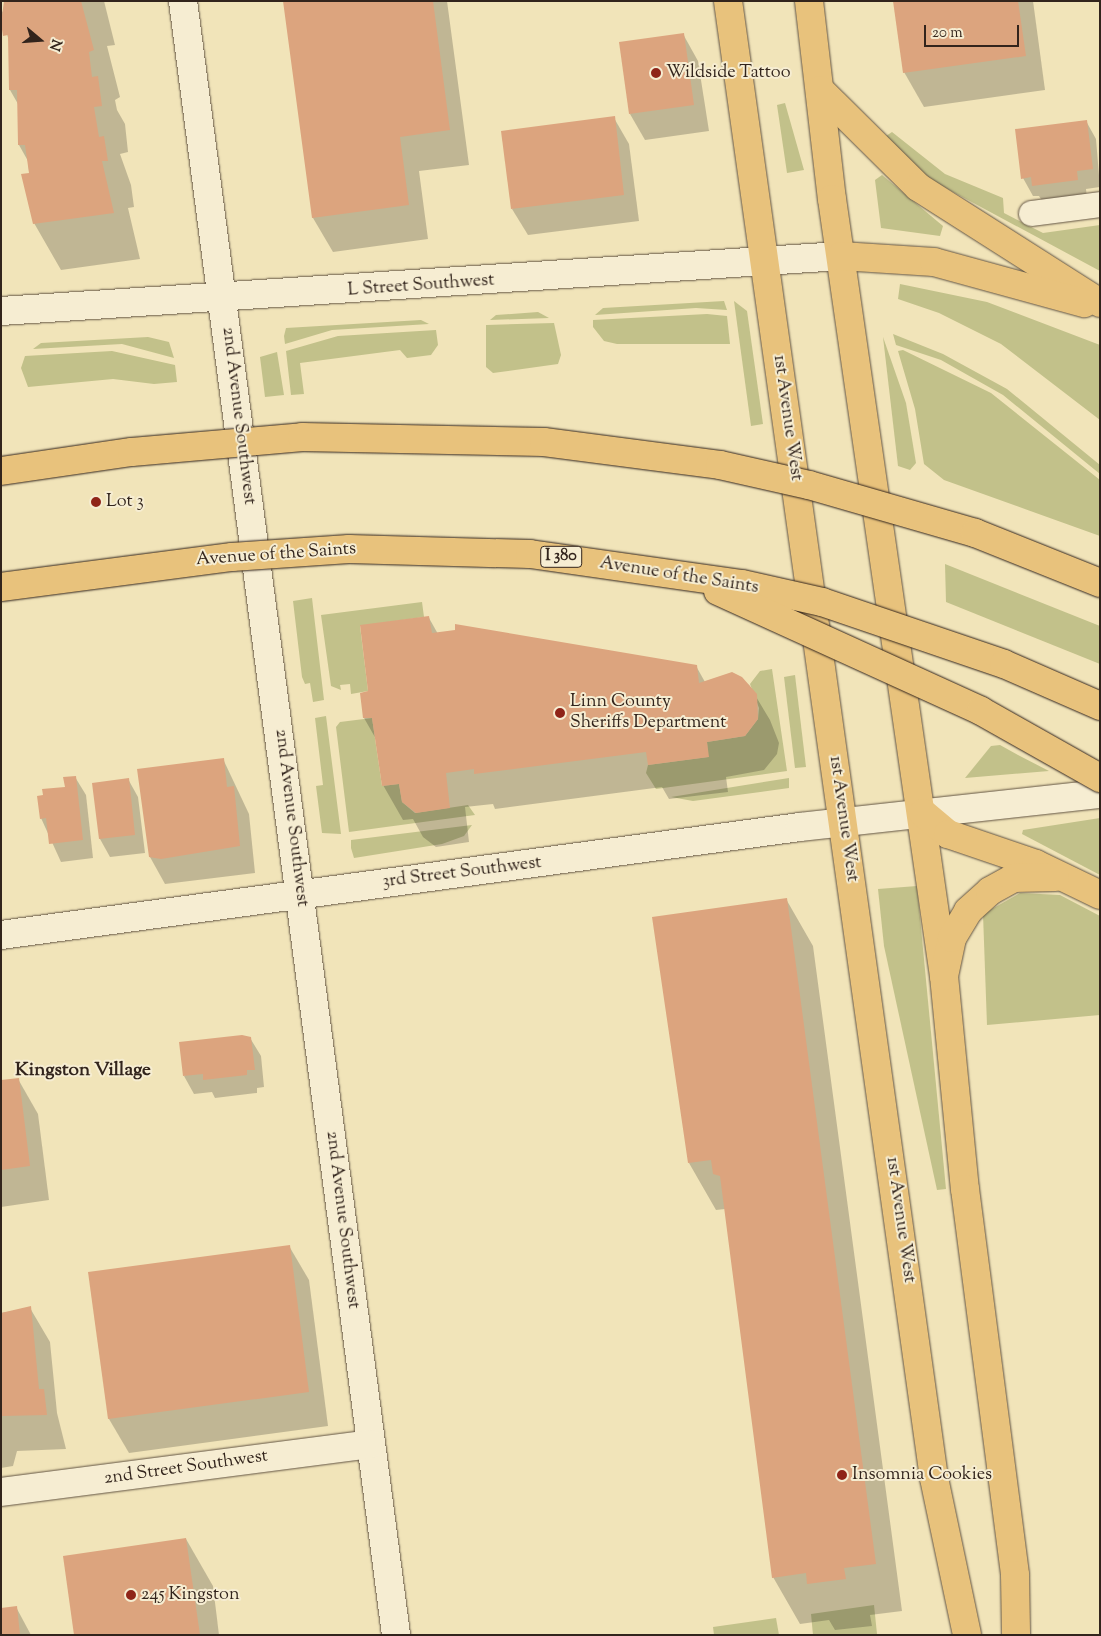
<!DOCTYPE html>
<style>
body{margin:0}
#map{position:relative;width:1101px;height:1636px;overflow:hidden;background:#f1e4b9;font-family:"Sorts Mill Goudy",serif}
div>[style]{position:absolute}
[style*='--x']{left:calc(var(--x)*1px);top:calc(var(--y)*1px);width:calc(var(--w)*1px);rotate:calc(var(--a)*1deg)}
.green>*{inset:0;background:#c2c18a}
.shadow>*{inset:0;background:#0003}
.building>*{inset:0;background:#dca47e}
.roads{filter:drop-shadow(0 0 1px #625443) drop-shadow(0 0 1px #625443)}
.street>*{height:25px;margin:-12.5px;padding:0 12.5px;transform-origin:12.5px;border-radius:12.5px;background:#f6edd2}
.secondary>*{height:28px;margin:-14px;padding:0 14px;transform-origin:14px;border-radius:14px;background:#f6edd2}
.primary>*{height:28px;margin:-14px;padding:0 14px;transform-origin:14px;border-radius:14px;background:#e8c27c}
.highway>*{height:28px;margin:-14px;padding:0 14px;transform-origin:14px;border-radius:14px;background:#e8c27c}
.bridges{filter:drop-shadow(0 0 1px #32241c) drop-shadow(0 0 1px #32241c)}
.highway-bridge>*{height:28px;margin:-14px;padding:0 14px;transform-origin:14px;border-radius:14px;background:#e8c27c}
.dots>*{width:14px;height:14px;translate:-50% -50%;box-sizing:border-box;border:2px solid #f6edd2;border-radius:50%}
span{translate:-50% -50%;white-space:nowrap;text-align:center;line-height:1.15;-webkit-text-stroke:4px #f6edd2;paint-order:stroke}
.shield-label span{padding:1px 4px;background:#f6edd2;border:1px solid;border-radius:4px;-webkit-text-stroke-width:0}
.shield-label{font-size:16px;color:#32241c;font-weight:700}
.poi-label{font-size:18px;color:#32241c}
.left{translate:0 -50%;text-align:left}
.street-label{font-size:18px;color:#32241c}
.neighbourhood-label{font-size:19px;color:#32241c;font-weight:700}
.frame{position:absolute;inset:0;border:2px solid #32241c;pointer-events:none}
.north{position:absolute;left:15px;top:15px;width:50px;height:50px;-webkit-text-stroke:4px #f6edd2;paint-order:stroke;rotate:108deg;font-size:14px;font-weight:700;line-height:20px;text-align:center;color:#32241c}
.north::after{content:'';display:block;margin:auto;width:18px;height:22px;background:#32241c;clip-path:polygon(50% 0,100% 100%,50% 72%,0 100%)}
.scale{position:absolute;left:924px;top:25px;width:95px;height:22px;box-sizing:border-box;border:2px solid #32241c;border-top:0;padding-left:6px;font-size:15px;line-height:18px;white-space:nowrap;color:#32241c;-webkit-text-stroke:4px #f6edd2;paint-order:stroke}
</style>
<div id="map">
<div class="green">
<i style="clip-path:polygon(785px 103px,804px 170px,787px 173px,777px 105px)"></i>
<i style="clip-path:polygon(892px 132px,945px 174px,1003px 198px,1004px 213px,1043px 233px,1100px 225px,1100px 271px,929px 179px,886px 136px)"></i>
<i style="clip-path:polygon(882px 175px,943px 226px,940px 236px,881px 228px,875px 180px)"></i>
<i style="clip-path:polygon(900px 284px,987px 302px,1100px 345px,1100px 420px,1001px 344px,939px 313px,898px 299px)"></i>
<i style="clip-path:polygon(724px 301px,727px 310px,696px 308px,595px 315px,603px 308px)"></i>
<i style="clip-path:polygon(734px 301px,747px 311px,763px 424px,751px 426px)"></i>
<i style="clip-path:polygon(538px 312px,549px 318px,490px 320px,496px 315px)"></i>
<i style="clip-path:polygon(707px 314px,727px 316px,730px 344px,617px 344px,604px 341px,593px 327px,593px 320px)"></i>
<i style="clip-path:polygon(421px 320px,429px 324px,332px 330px,285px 344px,284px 336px,286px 328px)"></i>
<i style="clip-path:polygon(554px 323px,561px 355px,558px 364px,493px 373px,486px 367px,486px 325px)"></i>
<i style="clip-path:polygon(436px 330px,438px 345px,431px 355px,407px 358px,400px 350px,300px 363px,304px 394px,291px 395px,286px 351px,338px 336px)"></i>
<i style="clip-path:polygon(893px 334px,943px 354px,1007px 389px,1100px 465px,1100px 474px,1003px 395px,941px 360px,896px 345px)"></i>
<i style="clip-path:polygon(148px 337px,169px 342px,174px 358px,122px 344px,33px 349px,41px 343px)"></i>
<i style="clip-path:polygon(883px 337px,906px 403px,916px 463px,910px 470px,898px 466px)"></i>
<i style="clip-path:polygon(903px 350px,991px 393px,1100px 480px,1100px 536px,944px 480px,924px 464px,915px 409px,898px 351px)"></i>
<i style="clip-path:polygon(112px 351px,175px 365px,177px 382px,154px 384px,113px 379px,28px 387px,21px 368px,25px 356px)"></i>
<i style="clip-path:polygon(277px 352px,284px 395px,265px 397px,260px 357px)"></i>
<i style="clip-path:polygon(945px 564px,1100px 626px,1100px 664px,946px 602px)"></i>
<i style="clip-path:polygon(312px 598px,324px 700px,313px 702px,310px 683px,305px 684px,302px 677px,293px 601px)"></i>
<i style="clip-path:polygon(422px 602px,424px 617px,360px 626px,368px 691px,351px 694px,350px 684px,340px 685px,341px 690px,331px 686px,321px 615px)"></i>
<i style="clip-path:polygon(772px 669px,787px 771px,656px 789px,646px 773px,648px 765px,708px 757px,707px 742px,745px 736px,758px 719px,759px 708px,750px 684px,760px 671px)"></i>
<i style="clip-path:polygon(795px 675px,806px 767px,795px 768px,784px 677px)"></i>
<i style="clip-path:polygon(326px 716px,341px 834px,322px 833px,316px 786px,323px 785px,315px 718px)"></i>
<i style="clip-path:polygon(372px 718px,382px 786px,399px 784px,402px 802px,415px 813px,468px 805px,475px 815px,349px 832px,336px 727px,340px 722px)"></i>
<i style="clip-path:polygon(1000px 745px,1018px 755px,1049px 771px,965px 778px,991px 746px)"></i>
<i style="clip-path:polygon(789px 778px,789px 788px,693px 801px,671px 797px)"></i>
<i style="clip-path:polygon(1100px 818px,1100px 875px,1022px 834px,1023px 830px)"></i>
<i style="clip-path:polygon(472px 825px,464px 836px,442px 844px,354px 858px,351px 848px,351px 840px)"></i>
<i style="clip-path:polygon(917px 886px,946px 1189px,937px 1190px,884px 946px,878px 889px)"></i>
<i style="clip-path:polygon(1020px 893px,1060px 895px,1100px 916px,1100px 1015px,987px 1025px,983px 914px)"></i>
<i style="clip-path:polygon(874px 1605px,877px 1634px,813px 1635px,811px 1614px)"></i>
<i style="clip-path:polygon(776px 1618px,779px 1635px,714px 1635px,713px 1627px)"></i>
</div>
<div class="shadow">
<i style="clip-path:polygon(5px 1px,104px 1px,115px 45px,107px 46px,120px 97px,115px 100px,117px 110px,125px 124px,128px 152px,120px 154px,131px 185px,134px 207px,128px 208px,140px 259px,61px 270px,34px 223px,28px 161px,19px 145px,18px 104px,10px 90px,10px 45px,1px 12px,6px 11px)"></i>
<i style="clip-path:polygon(284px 1px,447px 1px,469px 165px,419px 171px,428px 239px,333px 252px,313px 218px)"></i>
<i style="clip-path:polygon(894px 1px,1033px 1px,1045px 90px,924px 107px,904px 72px)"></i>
<i style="clip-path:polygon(683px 34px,698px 61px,709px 131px,645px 140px,630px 114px)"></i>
<i style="clip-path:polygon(614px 118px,629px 144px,639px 221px,528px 235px,512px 209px)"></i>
<i style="clip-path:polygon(1086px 121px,1096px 139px,1100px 187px,1086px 189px,1087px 198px,1044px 204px,1039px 196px,1033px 196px,1023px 178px)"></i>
<i style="clip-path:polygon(429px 618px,438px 634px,696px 666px,705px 682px,732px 674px,749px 685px,770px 720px,779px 743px,777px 754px,764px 770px,726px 777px,728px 792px,669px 799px,662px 787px,495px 809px,493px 804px,465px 807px,469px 842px,436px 847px,423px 837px,413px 819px,403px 820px,383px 785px,376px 739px,364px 718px,370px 692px)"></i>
<i style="clip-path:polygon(223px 759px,249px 814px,255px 873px,165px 884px,150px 857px)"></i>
<i style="clip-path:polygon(75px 777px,86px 795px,93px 858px,61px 862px,41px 818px)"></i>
<i style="clip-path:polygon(128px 779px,138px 797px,145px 853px,110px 857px,100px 839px,93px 784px)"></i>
<i style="clip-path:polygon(786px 899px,813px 946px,902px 1611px,870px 1615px,872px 1626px,835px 1630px,829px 1620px,800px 1624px,773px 1577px,725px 1209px,716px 1210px,689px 1163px)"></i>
<i style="clip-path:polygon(250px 1038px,261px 1056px,264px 1087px,257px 1088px,257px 1093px,215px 1098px,212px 1092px,194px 1094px,184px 1076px)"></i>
<i style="clip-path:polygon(18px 1079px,38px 1114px,49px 1200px,1px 1207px,1px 1082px)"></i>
<i style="clip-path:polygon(289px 1246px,309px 1280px,328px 1426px,129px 1453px,109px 1419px,90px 1273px)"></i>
<i style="clip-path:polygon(30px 1308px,50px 1342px,57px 1413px,66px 1449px,17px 1451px,13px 1466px,1px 1468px,1px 1313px)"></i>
<i style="clip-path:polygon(186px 1539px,213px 1586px,219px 1635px,75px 1635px)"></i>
<i style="clip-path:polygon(16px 1607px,31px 1635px,1px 1635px)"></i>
</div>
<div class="building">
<i style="clip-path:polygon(4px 1px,81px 1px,94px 50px,89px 52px,92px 77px,98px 76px,102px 106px,94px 107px,99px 137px,104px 136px,108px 161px,102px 161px,114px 213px,33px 224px,21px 174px,29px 173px,25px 145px,18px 145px,17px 90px,9px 90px,8px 35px,3px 36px,1px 23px)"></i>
<i style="clip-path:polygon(283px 1px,433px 1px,450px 130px,400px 137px,409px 205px,312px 218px)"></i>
<i style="clip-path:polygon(893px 1px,1018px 1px,1026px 56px,903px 73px)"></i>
<i style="clip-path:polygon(684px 33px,694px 105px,629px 114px,619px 42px)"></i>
<i style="clip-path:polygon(615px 116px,624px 195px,511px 209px,501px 131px)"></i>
<i style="clip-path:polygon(1087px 120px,1093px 169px,1077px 171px,1078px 180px,1032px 186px,1031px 177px,1021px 179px,1015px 129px)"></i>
<i style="clip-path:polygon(429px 616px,432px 633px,455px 630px,455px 624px,697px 665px,699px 683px,732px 672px,742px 677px,757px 694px,758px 719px,745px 736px,707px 742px,709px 757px,648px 765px,646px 752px,474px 774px,474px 769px,446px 773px,450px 808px,416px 813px,402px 802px,399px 784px,382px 786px,372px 718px,363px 718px,360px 693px,368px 691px,360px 625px)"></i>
<i style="clip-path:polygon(224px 758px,227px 787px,234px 786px,240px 846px,161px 859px,149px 857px,137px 769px)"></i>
<i style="clip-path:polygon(76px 776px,83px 840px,49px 844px,46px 818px,40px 819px,37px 796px,43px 795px,42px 789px,65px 787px,63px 777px)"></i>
<i style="clip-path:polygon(129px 778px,135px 835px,99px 839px,92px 783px)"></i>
<i style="clip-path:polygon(787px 898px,876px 1564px,844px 1568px,846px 1579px,807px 1584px,806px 1573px,772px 1578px,720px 1176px,713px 1174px,711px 1160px,688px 1163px,652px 917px)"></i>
<i style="clip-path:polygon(242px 1035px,251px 1037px,255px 1070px,247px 1070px,247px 1075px,203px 1080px,203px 1074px,183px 1076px,179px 1042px)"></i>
<i style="clip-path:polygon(19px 1078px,30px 1166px,1px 1170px,1px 1080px)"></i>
<i style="clip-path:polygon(290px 1245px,309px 1392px,108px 1419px,88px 1272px)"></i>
<i style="clip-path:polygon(31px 1306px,39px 1389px,44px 1389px,47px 1415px,1px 1416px,1px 1313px)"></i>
<i style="clip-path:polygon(186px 1538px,200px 1635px,74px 1635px,63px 1556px)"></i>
<i style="clip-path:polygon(17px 1606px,20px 1635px,1px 1635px,1px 1608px)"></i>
</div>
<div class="roads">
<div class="street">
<i style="--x:1031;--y:213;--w:70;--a:-7.4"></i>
</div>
<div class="secondary">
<i style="--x:183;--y:1;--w:1648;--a:82.57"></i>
<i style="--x:1;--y:311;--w:842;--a:-3.75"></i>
<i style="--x:1;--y:935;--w:806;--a:-7.7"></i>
<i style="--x:800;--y:827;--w:302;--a:-6.3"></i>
<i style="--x:1;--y:1492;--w:372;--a:-7.4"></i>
</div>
<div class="primary">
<i style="--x:728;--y:1;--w:1491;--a:82.06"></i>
<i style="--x:934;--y:1478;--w:160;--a:78.1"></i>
<i style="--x:809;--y:1;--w:199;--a:83.4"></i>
<i style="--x:832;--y:199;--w:785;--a:81.8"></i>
<i style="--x:944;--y:976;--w:214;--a:84.4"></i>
<i style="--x:965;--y:1189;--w:389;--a:82.6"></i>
<i style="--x:1015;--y:1575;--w:60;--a:89"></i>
</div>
<div class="highway">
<i style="--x:820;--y:90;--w:138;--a:44.7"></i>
<i style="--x:918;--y:187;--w:216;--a:32.5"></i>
<i style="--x:841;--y:256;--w:93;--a:3.7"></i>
<i style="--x:934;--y:262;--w:156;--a:15.3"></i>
<i style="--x:923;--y:813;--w:33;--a:40"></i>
<i style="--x:948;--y:834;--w:93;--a:18.8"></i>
<i style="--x:1036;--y:864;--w:71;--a:25.8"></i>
<i style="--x:944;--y:976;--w:39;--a:-78"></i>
<i style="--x:952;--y:938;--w:31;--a:-59"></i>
<i style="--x:968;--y:911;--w:30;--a:-42"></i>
<i style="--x:990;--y:891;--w:26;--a:-29"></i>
<i style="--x:1013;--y:878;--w:42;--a:-1.4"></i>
</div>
</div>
<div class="bridges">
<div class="highway-bridge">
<i style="--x:1;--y:471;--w:132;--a:-8.3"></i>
<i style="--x:132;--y:452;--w:171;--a:-5"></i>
<i style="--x:302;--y:437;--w:242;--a:1.2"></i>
<i style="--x:544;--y:442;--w:177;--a:7.4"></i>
<i style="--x:720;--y:465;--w:91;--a:12.7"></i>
<i style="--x:809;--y:485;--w:173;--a:16.1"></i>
<i style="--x:975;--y:533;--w:135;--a:21.8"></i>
<i style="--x:1;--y:587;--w:233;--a:-7.4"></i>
<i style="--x:232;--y:557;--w:117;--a:-3.9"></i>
<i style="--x:349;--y:549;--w:181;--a:1.6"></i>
<i style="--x:530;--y:554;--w:214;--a:8.1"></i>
<i style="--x:742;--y:584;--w:82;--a:12.7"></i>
<i style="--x:822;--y:602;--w:192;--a:18.8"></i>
<i style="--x:1004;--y:664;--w:105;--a:23.6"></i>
<i style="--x:718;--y:591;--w:289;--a:24.5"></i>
<i style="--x:981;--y:711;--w:137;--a:29.4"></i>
</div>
</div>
<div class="dots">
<i style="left:656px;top:73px;background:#8f2418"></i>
<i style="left:96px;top:502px;background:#8f2418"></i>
<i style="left:560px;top:713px;background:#8f2418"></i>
<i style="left:842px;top:1475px;background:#8f2418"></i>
<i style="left:131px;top:1595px;background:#8f2418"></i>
</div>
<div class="shield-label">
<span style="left:561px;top:557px">I 380</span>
</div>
<div class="poi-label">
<span class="left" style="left:666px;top:73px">Wildside Tattoo</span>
<span class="left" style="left:106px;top:502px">Lot 3</span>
<span class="left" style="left:570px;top:713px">Linn County<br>Sheriffs Department</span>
<span class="left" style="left:852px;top:1475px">Insomnia Cookies</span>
<span class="left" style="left:141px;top:1595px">245 Kingston</span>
</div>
<div class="street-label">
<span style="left:421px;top:286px;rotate:-4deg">L Street Southwest</span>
<span style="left:238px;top:416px;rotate:83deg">2nd Avenue Southwest</span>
<span style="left:787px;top:418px;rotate:82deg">1st Avenue West</span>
<span style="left:276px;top:555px;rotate:-4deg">Avenue of the Saints</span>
<span style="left:679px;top:576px;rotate:9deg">Avenue of the Saints</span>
<span style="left:291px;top:818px;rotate:83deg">2nd Avenue Southwest</span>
<span style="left:843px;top:819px;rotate:82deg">1st Avenue West</span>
<span style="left:462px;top:873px;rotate:-7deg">3rd Street Southwest</span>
<span style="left:342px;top:1220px;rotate:83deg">2nd Avenue Southwest</span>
<span style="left:900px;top:1220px;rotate:82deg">1st Avenue West</span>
<span style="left:186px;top:1468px;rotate:-8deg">2nd Street Southwest</span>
</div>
<div class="neighbourhood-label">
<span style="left:83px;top:1071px">Kingston Village</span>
</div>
<div class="frame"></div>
<div class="north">N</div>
<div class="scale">20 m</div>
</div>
